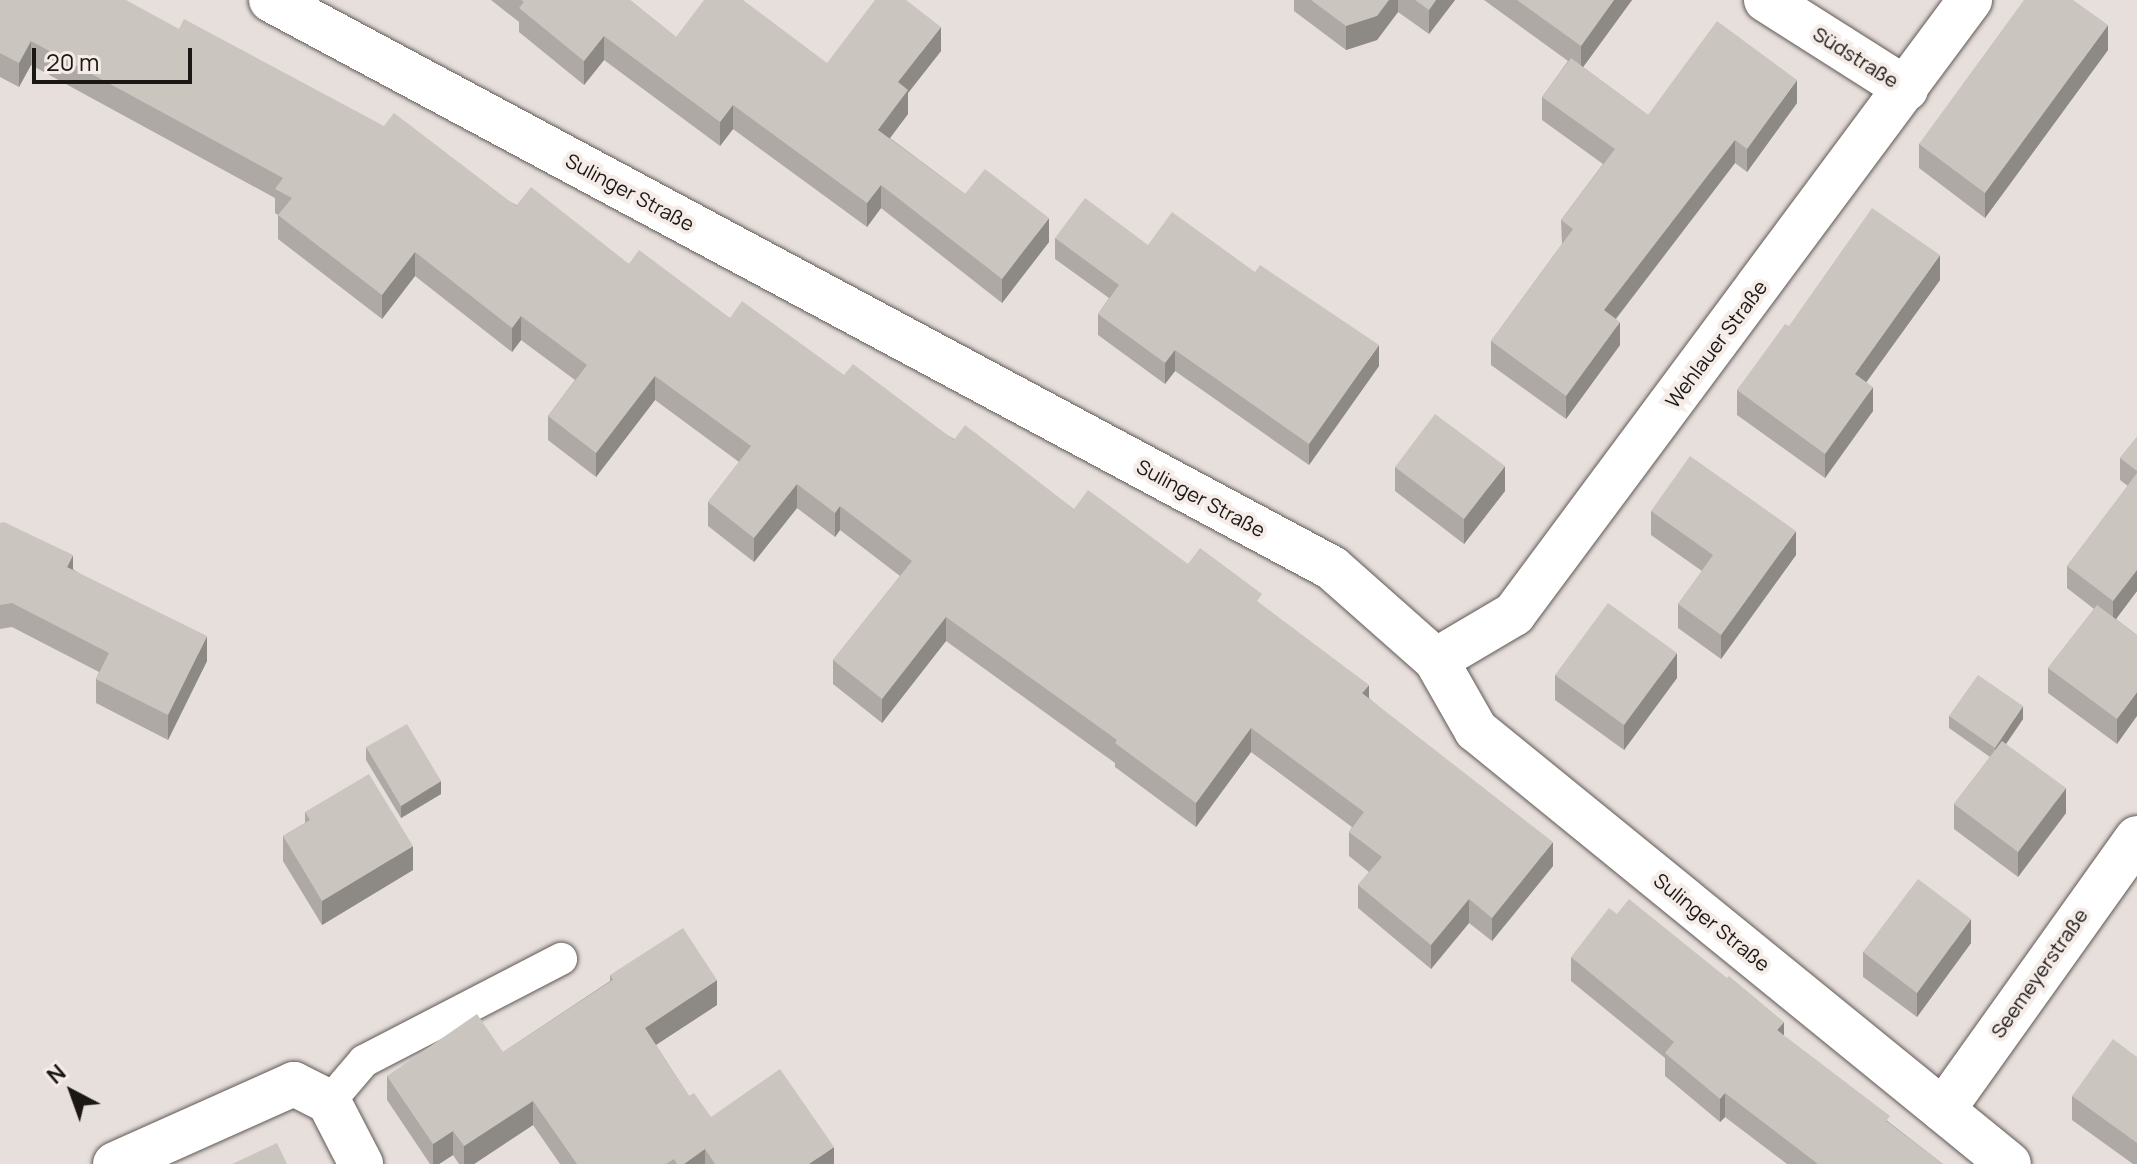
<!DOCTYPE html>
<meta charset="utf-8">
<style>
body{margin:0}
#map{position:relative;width:2137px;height:1164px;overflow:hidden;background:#e7dfdb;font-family:Manrope,sans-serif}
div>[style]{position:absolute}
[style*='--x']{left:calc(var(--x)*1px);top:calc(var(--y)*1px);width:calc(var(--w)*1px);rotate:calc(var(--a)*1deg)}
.roads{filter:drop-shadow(0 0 2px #605956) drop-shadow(0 0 2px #605956)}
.lane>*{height:32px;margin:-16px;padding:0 16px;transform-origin:16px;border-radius:16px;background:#fff}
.street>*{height:44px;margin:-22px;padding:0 22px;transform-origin:22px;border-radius:22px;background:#fff}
.wall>*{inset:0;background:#aea9a4}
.shaded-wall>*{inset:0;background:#8d8a86}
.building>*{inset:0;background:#cac5bf}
span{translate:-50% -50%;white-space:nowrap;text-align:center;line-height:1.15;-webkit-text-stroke:8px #f5ece8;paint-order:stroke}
.street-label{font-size:20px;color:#1a1715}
.north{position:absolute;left:32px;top:1052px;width:80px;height:80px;-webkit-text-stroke:6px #f5ece8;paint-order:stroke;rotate:319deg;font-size:22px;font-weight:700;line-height:32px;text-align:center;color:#1a1715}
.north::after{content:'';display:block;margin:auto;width:28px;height:36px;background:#1a1715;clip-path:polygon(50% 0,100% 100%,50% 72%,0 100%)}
.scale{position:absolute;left:32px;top:48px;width:160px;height:36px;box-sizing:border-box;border:4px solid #1a1715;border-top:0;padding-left:10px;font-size:24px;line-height:28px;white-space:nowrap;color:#1a1715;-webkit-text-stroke:6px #f5ece8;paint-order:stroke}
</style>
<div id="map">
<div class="roads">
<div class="lane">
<i style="--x:329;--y:1102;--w:54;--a:-49.5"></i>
<i style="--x:364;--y:1061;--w:222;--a:-27.4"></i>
</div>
<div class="street">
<i style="--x:271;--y:0;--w:1203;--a:28.16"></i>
<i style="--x:1332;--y:568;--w:139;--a:41.5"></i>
<i style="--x:1436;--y:660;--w:81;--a:60.3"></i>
<i style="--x:1476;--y:730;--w:687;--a:39.15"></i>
<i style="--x:1766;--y:0;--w:166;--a:32.4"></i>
<i style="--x:1436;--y:660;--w:91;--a:-30.5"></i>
<i style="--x:1514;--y:614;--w:765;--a:-53.4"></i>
<i style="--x:1943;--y:1110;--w:334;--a:-54.5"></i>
<i style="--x:115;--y:1164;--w:196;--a:-24.1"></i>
<i style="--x:294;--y:1084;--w:39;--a:27"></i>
<i style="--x:329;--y:1102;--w:70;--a:62.7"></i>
</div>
</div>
<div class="wall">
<i style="clip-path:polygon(0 0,179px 29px,629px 264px,730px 318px,844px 375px,1074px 509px,1188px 564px,1262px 605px,1369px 698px,1553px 866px,1492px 941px,1469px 923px,1431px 969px,1358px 908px,1358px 885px,1369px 872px,1349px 856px,1349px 832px,1352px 827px,1251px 752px,1196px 827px,1115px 767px,1115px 763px,946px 641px,882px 723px,833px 684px,833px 660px,900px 576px,840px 530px,835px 537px,797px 508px,754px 562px,708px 526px,708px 502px,739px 462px,655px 400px,596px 477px,548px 440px,548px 416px,575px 380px,521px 340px,512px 352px,415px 276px,382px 319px,278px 239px,278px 215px,275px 213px,275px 198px,31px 65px,19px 87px,0 77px)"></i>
<i style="clip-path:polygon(491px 0,630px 0,676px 37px,827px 63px,941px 51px,908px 93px,908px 114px,890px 138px,965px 194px,1049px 242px,1002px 303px,881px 208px,867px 227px,733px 129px,720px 146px,604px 60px,584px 85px,519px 32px,519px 22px)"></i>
<i style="clip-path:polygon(1294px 0,1455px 0,1429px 34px,1398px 12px,1377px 40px,1346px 50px,1294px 11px)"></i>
<i style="clip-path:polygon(1484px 0,1632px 0,1583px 67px,1648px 115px,1797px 103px,1747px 172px,1735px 163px,1616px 319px,1620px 345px,1566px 419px,1491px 365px,1491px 341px,1562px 244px,1561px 220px,1603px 164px,1542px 120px,1542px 97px,1568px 61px)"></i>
<i style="clip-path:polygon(2108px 50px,1985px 218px,1919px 168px,1919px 144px)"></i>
<i style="clip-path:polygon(1055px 238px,1148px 245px,1379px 366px,1309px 465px,1175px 371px,1165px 384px,1098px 335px,1098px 314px,1109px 298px,1055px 259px)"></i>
<i style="clip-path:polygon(1940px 280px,1866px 382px,1873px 411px,1825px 478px,1737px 415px,1737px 390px,1789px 326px)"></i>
<i style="clip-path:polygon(2137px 437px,2137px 591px,2116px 619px,2137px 635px,2117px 744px,2048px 693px,2048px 668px,2094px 609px,2067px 588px,2067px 566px,2128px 486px,2120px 480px,2120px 458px)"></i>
<i style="clip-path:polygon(1395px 467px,1505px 491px,1464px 544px,1395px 491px)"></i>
<i style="clip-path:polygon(1651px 511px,1796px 555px,1721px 659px,1678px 628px,1678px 604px,1702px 571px,1651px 535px)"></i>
<i style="clip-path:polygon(0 523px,73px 569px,207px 661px,168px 740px,96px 703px,96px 679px,99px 672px,12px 627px,0 629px)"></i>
<i style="clip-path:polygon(1555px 675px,1677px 678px,1624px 750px,1555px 700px)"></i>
<i style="clip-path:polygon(1949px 716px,2023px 719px,2006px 744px,2066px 813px,2018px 877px,1954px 829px,1954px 804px,1990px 757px,1949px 728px)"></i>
<i style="clip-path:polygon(366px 747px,441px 794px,401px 818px,366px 760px)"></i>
<i style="clip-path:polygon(305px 812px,413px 870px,322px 925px,283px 861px,283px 836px,305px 823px)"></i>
<i style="clip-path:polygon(1971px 943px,1917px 1017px,1863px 977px,1863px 952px)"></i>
<i style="clip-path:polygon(1571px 957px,1784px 1036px,1890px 1123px,1943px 1164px,1787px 1164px,1725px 1117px,1720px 1122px,1665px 1076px,1665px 1058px,1571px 981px)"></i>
<i style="clip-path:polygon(610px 975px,717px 1005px,656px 1045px,689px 1096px,711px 1117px,834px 1164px,560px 1164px,533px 1125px,474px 1164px,459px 1164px,453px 1155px,439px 1164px,430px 1164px,387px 1100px,387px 1076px,503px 1052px,610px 981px)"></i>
<i style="clip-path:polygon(2137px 1057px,2137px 1164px,2133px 1164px,2072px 1120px,2072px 1096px)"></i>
</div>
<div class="shaded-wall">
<i style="clip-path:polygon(1389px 0,1398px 0,1398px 12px,1377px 40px,1346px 50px,1346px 26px)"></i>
<i style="clip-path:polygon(1436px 0,1455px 0,1429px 34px,1429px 10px)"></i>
<i style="clip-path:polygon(1614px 0,1632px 0,1581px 70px,1581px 46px)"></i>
<i style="clip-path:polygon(2108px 25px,2108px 50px,1985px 218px,1985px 193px)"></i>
<i style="clip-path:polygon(941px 27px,941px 51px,908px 93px,908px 114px,878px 154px,878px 130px,898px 82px)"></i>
<i style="clip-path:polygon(604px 36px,604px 60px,584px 85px,584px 61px)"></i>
<i style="clip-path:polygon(31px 41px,31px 65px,19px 87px,19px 63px)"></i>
<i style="clip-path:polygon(1797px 80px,1797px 103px,1747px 172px,1747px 149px)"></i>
<i style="clip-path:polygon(733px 105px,733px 129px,720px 146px,720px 122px)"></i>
<i style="clip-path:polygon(1735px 140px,1735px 163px,1604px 334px,1604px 310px)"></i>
<i style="clip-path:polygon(881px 185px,881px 208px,867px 227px,867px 203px)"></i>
<i style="clip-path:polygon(1049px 218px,1049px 242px,1002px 303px,1002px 279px)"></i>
<i style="clip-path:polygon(415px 252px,415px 276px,382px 319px,382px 295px)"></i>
<i style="clip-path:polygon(1940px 255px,1940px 280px,1855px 398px,1855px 374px)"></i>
<i style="clip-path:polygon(521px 316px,521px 340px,512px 352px,512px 328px)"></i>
<i style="clip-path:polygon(1620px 322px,1620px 345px,1566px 419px,1566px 396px)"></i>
<i style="clip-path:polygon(1379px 345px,1379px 366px,1309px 465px,1309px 444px)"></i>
<i style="clip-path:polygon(1175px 350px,1175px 371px,1165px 384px,1165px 363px)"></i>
<i style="clip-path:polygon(655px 376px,655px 400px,596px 477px,596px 453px)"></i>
<i style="clip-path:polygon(1873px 387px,1873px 411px,1825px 478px,1825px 454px)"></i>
<i style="clip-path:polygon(1505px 466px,1505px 491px,1464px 544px,1464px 519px)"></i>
<i style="clip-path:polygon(797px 484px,797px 508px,754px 562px,754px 538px)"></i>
<i style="clip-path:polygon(840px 506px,840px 530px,835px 537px,835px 513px)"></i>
<i style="clip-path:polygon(1796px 531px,1796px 555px,1721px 659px,1721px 635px)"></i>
<i style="clip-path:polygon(73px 555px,73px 580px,67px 567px)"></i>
<i style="clip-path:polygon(2137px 570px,2137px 591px,2113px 623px,2113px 601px)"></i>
<i style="clip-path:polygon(946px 617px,946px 641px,882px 723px,882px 699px)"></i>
<i style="clip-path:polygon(207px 636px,207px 661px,168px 740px,168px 715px)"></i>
<i style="clip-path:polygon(1677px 653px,1677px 678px,1624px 750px,1624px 725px)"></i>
<i style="clip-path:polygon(1369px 685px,1369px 709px,1362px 693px)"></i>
<i style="clip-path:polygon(2137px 692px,2137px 716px,2117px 744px,2117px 719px)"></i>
<i style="clip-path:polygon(2023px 706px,2023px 719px,1995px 760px,1995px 748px)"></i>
<i style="clip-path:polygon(1251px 728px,1251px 752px,1196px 827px,1196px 803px)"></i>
<i style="clip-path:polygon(441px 781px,441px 794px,401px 818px,401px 806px)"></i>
<i style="clip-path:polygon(2066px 788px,2066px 813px,2018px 877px,2018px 852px)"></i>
<i style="clip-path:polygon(1553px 842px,1553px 866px,1492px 941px,1492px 918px)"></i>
<i style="clip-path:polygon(413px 846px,413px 870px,322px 925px,322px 901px)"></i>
<i style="clip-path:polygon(1469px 899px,1469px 923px,1431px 969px,1431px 945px)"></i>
<i style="clip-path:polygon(1971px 919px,1971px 943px,1917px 1017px,1917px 993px)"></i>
<i style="clip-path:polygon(717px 980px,717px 1005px,645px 1052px,645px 1028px)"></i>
<i style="clip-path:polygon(1784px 1022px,1784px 1046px,1777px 1030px)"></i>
<i style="clip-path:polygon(1725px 1093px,1725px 1117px,1720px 1122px,1720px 1099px)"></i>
<i style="clip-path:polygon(533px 1101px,533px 1125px,474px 1164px,464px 1164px,464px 1146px)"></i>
<i style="clip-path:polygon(453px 1131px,453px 1155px,439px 1164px,433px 1164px,433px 1144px)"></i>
<i style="clip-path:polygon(834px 1147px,834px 1164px,809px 1164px)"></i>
<i style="clip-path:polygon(705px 1149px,705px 1164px,684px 1164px)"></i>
</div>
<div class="building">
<i style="clip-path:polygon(0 0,126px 0,179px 29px,184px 19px,384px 126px,394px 113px,516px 206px,531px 187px,629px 264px,639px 250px,730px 318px,742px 301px,844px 375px,853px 364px,954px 440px,965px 425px,1074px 509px,1088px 490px,1188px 564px,1200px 548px,1262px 594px,1257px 601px,1369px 685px,1362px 693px,1553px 842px,1492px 918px,1469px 899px,1431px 945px,1358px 885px,1382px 857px,1349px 832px,1364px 812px,1251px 728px,1196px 803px,1115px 743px,1117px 740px,946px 617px,882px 699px,833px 660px,912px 561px,840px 506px,835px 513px,797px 484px,754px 538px,708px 502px,751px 446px,655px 376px,596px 453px,548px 416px,587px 365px,521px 316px,512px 328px,415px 252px,382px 295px,278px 215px,292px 198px,275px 189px,283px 178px,31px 41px,19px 63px,0 53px)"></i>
<i style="clip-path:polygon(521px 0,630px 0,676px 37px,704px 0,743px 0,827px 63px,875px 0,906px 0,941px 27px,898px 82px,908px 90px,878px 130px,965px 194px,985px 169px,1049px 218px,1002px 279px,881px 185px,867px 203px,733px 105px,720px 122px,604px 36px,584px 61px,519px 8px,524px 2px)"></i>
<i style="clip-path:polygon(1311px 0,1389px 0,1377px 16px,1346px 26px)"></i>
<i style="clip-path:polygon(1415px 0,1436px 0,1429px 10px)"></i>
<i style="clip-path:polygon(1517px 0,1614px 0,1581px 46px)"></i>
<i style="clip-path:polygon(2024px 0,2073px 0,2108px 25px,1985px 193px,1919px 144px)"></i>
<i style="clip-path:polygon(1717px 21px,1797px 80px,1747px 149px,1735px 140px,1604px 310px,1620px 322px,1566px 396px,1491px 341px,1573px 229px,1561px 220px,1615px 149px,1542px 97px,1571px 58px,1648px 115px)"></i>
<i style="clip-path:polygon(1085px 198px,1148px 245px,1172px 212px,1255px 272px,1260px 265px,1379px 345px,1309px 444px,1175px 350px,1165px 363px,1098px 314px,1119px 285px,1055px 238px)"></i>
<i style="clip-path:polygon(1872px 208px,1940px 255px,1855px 374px,1873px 387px,1825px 454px,1737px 390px,1785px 324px,1789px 326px)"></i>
<i style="clip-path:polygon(1435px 414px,1505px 466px,1464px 519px,1395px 467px)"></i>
<i style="clip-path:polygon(2137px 437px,2137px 471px,2120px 458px)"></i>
<i style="clip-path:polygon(1690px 456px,1796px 531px,1721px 635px,1678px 604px,1713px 555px,1651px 511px)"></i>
<i style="clip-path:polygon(2137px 473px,2137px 570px,2113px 601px,2067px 566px)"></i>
<i style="clip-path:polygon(4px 522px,73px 555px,67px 567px,207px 636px,168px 715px,96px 679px,109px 653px,12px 603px,0 605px,0 523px)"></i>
<i style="clip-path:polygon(1608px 603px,1677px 653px,1624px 725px,1555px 675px)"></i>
<i style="clip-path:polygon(2097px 605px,2137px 635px,2137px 692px,2117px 719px,2048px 668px)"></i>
<i style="clip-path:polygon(1978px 675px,2023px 706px,1995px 748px,1949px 716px)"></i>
<i style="clip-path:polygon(407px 724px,441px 781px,401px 806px,366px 747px)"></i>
<i style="clip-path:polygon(2002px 741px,2066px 788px,2018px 852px,1954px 804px)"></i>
<i style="clip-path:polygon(369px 774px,413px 846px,322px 901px,283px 836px,310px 820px,305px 812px)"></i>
<i style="clip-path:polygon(1918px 879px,1971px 919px,1917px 993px,1863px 952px)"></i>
<i style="clip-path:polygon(1629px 899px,1727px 978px,1729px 976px,1784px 1022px,1777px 1030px,1890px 1116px,1886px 1121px,1943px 1164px,1818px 1164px,1725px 1093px,1720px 1099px,1665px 1053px,1674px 1042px,1571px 957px,1609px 908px,1617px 914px)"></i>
<i style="clip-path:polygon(683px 928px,717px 980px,645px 1028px,689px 1096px,694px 1093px,711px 1117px,780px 1069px,834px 1147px,809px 1164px,715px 1164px,705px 1149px,684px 1164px,677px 1164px,674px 1159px,666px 1164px,577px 1164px,533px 1101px,464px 1146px,453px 1131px,433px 1144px,387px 1076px,477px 1014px,503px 1052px,613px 980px,610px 975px)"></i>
<i style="clip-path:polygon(2113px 1039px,2137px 1057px,2137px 1143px,2072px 1096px)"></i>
<i style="clip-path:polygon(277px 1143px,287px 1164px,232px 1164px)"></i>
</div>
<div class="street-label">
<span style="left:1856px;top:57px;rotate:32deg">Südstraße</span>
<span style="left:630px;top:192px;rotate:28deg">Sulinger Straße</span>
<span style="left:1716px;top:344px;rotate:-53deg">Wehlauer Straße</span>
<span style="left:1201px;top:498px;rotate:28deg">Sulinger Straße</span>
<span style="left:1712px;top:922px;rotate:39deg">Sulinger Straße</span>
<span style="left:2039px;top:973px;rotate:-55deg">Seemeyerstraße</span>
</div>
<div class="north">N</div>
<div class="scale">20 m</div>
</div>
